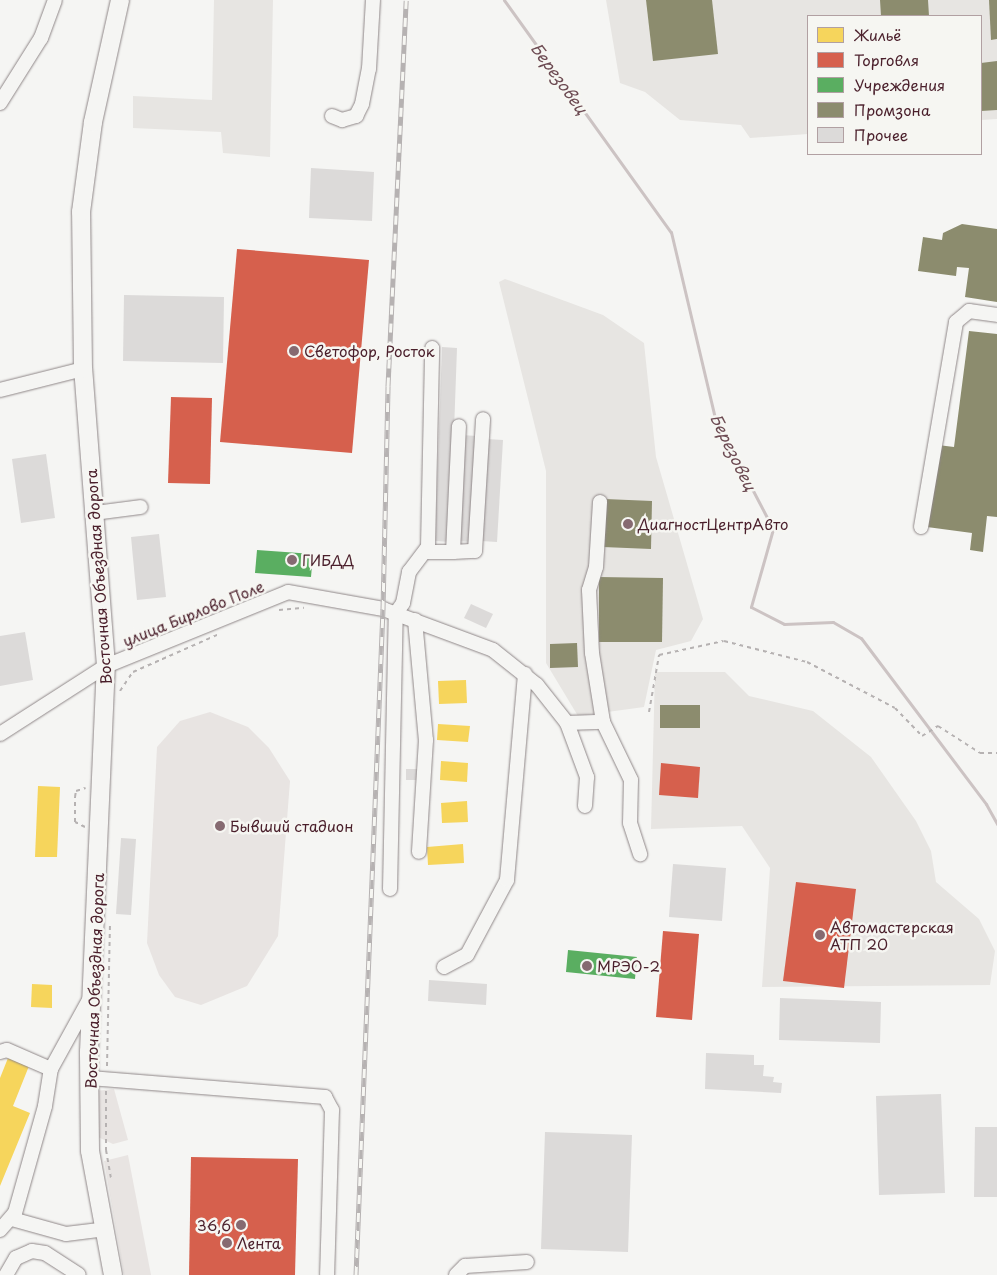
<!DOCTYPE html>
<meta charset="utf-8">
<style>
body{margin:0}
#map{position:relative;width:997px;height:1275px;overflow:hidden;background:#f5f5f3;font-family:"Playpen Sans",sans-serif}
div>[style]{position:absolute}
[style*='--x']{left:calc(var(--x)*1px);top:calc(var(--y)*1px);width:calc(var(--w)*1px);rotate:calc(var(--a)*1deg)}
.built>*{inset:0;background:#e7e5e2}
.green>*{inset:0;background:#e8e4e2}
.homes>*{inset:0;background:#f6d55c}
.shops>*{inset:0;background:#d6604d}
.public>*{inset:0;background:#5aae61}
.industry>*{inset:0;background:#8c8c6e}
.stream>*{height:3px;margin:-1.5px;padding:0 1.5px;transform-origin:1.5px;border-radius:1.5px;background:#ccc3c3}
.building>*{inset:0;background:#dcdad9}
.path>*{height:2px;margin-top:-1px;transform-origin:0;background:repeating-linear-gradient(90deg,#b6b2b2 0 4px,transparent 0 8px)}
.roads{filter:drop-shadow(0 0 1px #8f8788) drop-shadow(0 0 1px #8f8788)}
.minor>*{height:14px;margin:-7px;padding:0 7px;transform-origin:7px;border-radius:7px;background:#f5f5f3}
.major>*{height:18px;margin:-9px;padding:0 9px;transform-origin:9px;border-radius:9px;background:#f5f5f3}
.rail>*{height:5px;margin-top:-2.5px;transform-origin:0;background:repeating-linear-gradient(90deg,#f6f6f2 0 9px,#b6b2b2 0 18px);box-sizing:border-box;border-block:1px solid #b6b2b2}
.dots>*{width:14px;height:14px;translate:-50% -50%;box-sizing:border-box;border:2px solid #f6f6f2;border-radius:50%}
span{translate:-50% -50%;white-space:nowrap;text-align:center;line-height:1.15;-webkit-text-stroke:5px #f6f6f2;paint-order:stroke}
.poi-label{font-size:15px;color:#4a1f2b}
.left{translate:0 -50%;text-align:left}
.right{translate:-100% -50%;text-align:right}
.street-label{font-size:15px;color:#4a1f2b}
.water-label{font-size:16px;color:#6c4a52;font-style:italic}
.legend{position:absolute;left:807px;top:15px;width:175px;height:140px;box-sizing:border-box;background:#f6f6f2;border:1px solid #b1a0a2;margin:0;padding:6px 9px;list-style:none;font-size:15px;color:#4a1f2b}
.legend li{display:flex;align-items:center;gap:10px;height:25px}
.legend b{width:25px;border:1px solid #b1a0a2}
</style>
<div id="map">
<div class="built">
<i style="clip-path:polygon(214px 0,273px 0,270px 157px,223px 153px,221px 132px,133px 128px,133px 96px,212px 100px)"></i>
<i style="clip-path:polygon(606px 0,997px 0,997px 119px,981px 120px,981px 16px,808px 16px,808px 134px,750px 138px,741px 125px,680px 120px,645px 92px,620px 83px)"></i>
<i style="clip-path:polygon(505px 279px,603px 315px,644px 343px,656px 457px,703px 619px,691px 641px,656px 650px,644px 707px,578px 716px,546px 663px,546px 471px,499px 282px)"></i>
<i style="clip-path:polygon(655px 672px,725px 672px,749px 696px,813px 711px,871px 757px,916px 821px,931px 851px,936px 882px,979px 919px,995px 951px,990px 985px,762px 987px,770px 868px,742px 826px,651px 829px)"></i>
</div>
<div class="green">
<i style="clip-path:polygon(210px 712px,248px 727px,269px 748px,290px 781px,278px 936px,247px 986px,201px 1005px,175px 997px,159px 975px,147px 943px,157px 747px,180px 721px)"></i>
<i style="clip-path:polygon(114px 1089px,128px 1140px,113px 1144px,98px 1137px,96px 1091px)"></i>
<i style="clip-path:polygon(128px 1155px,151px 1275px,124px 1275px,104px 1161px)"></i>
</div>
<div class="homes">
<i style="clip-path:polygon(466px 680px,467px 703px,439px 704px,438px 681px)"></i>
<i style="clip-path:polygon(438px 724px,470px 726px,468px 742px,437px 740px)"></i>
<i style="clip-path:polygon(441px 761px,468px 763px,467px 782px,440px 780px)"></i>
<i style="clip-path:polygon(38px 786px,60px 787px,57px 857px,35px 857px)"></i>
<i style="clip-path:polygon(467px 801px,468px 822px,442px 823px,441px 803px)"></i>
<i style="clip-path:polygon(463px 844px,464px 863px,428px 865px,427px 847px)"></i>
<i style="clip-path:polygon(32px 984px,52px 985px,52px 1008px,31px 1007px)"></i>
<i style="clip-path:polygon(8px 1058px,29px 1066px,13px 1106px,30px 1113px,0 1186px,0 1078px)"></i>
</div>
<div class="shops">
<i style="clip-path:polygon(237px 249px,369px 260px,352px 453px,220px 442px)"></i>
<i style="clip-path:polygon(171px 397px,212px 398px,210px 484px,168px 483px)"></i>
<i style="clip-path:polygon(661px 763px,700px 767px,698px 798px,659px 795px)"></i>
<i style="clip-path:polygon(796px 882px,856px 889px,844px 988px,783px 981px)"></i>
<i style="clip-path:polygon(663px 931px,699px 934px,692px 1020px,656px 1017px)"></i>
<i style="clip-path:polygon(191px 1157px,298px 1159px,295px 1275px,189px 1275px)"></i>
</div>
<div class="public">
<i style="clip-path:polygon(257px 550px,313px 554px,311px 577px,255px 573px)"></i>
<i style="clip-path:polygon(568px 950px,637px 957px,635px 979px,566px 972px)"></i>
</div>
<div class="industry">
<i style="clip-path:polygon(646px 0,712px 0,718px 54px,653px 61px)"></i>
<i style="clip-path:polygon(880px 0,928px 0,929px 16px,881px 16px)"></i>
<i style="clip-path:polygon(989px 0,997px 0,997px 39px,991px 40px)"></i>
<i style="clip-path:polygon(997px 61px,997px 110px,981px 111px,981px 63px)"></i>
<i style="clip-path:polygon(962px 224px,997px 229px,997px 302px,965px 297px,969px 268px,957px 267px,956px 276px,918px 271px,923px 237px,942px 240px,943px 233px)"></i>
<i style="clip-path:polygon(969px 331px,997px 334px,997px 517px,987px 516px,983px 552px,970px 550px,972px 533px,927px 527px,938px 445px,954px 447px)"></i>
<i style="clip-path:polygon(605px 499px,652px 501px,651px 549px,603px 547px)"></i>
<i style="clip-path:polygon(599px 577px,663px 578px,662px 642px,599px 642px)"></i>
<i style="clip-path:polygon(577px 643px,578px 667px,550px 668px,550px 644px)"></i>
<i style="clip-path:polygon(660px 705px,700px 705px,700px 728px,660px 728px)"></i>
</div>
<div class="stream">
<i style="--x:504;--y:0;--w:286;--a:54.3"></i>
<i style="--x:671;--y:232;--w:191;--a:76.7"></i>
<i style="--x:715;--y:418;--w:125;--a:62.4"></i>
<i style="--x:773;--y:529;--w:81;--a:105.8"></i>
<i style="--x:751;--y:607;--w:37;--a:27"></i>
<i style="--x:784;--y:624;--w:49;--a:-2.3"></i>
<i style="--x:833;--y:622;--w:32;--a:30"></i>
<i style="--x:861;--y:638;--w:208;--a:53"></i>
<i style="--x:986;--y:804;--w:23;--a:61"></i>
</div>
<div class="building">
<i style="clip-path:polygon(311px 168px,374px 172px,372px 221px,309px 218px)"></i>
<i style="clip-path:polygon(124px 295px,224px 297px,223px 363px,123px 361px)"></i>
<i style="clip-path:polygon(442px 347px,457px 348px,450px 542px,435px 541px)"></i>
<i style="clip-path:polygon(461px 435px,477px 436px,472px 542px,456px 541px)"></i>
<i style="clip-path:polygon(487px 439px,503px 440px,497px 542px,481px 541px)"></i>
<i style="clip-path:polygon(46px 454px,55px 518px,21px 523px,12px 459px)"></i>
<i style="clip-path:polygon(159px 534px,166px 597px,137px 600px,131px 537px)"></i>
<i style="clip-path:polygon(471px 604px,493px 614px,486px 628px,464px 618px)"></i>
<i style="clip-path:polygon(25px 632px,33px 680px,0 686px,0 636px)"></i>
<i style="clip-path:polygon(406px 769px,419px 769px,418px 780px,406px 780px)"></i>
<i style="clip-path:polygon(121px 838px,136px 839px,131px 915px,116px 914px)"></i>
<i style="clip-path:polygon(673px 864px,726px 868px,722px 921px,669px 917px)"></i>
<i style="clip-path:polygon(429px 980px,487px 984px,486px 1005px,428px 1001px)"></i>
<i style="clip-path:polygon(780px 998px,881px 1002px,880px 1043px,779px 1040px)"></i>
<i style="clip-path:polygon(706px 1053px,754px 1055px,754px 1065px,764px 1065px,763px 1076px,774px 1077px,773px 1082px,782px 1083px,781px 1093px,705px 1089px)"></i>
<i style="clip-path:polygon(941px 1094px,945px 1193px,879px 1195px,876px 1096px)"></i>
<i style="clip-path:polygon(975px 1127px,997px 1127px,997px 1197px,974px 1197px)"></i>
<i style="clip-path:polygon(545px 1132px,632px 1135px,628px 1252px,541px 1249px)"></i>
</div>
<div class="path">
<i style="--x:279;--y:610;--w:25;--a:-5"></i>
<i style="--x:120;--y:691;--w:23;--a:-56"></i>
<i style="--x:133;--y:672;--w:92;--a:-23.8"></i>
<i style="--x:649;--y:712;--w:58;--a:-80"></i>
<i style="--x:659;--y:655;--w:66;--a:-12.2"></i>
<i style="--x:724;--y:641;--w:86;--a:14.2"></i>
<i style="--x:807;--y:662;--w:99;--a:27.6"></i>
<i style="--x:895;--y:708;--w:39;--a:46"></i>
<i style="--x:922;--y:736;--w:19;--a:-32"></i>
<i style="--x:938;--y:726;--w:50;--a:32.7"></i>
<i style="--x:980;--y:753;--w:17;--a:0"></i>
<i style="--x:85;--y:827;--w:11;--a:-153"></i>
<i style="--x:75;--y:822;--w:25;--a:-90"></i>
<i style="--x:75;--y:797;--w:6;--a:-81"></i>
<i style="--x:76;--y:791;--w:10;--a:-17"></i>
<i style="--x:107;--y:1066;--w:143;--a:-88.8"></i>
<i style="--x:106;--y:1091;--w:59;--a:90"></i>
<i style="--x:106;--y:1150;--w:28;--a:80"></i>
</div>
<div class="roads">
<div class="minor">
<i style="--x:0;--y:103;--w:77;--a:-57.8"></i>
<i style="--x:41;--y:38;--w:40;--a:-69.8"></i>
<i style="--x:332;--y:116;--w:11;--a:22"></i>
<i style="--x:342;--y:120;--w:15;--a:-16"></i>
<i style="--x:356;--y:116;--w:13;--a:-63"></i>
<i style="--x:362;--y:104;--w:36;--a:-79"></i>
<i style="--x:369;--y:69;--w:69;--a:-86.7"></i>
<i style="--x:0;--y:390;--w:86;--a:-14.2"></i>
<i style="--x:600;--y:502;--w:65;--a:93.5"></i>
<i style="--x:596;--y:567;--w:24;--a:107"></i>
<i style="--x:589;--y:590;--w:63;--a:87.3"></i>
<i style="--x:592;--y:653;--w:70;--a:80.9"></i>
<i style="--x:95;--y:513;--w:46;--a:-7.4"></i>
<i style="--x:921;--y:527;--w:208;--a:-80.3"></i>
<i style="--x:956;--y:322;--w:17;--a:-40"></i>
<i style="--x:969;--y:311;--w:28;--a:8"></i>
<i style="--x:425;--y:552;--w:28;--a:0"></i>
<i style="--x:453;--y:552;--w:126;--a:-87.3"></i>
<i style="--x:453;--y:552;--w:22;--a:-3"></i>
<i style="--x:475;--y:551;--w:132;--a:-86.5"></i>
<i style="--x:415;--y:620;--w:121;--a:84.8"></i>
<i style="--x:426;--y:740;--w:112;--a:93.6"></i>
<i style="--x:567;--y:723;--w:58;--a:69.7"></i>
<i style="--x:587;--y:777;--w:29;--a:94"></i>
<i style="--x:0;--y:734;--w:126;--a:-32.7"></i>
<i style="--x:106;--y:666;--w:196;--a:-22.1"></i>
<i style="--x:288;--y:592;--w:97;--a:10.1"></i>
<i style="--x:383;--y:609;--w:117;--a:20.4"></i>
<i style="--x:493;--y:650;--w:56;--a:38.5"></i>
<i style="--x:537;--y:685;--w:48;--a:51.7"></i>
<i style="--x:567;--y:723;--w:36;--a:-2"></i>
<i style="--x:603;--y:722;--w:64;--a:64.2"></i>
<i style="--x:631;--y:780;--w:43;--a:91.3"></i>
<i style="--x:630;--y:823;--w:33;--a:72"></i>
<i style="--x:390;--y:889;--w:276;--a:-88.8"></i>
<i style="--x:396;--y:613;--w:12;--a:-55"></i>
<i style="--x:403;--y:603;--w:32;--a:-79"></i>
<i style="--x:409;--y:572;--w:31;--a:-53"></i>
<i style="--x:428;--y:547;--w:199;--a:-88.8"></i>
<i style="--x:444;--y:967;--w:26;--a:-28"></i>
<i style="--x:467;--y:955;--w:85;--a:-61.9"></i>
<i style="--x:507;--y:880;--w:207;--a:-85"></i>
<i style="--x:0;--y:1052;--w:7;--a:-16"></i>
<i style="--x:7;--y:1050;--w:48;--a:23.4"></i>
<i style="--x:51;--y:1069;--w:81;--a:-61.2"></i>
<i style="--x:90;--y:1078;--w:236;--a:4.6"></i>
<i style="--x:325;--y:1097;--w:15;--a:62"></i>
<i style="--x:332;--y:1110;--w:165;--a:91.7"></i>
<i style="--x:12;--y:1219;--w:56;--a:15.5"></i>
<i style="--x:66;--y:1234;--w:38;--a:-7"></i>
<i style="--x:0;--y:1230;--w:23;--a:-49"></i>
<i style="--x:15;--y:1213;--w:111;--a:-74.3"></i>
<i style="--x:45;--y:1106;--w:37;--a:-81"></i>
<i style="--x:6;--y:1275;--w:20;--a:-60"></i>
<i style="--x:16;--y:1258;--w:17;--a:-24"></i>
<i style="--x:32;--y:1251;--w:13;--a:9"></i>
<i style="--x:45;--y:1253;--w:40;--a:32.9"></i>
<i style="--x:456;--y:1275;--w:13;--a:-45"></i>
<i style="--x:465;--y:1266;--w:62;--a:-3.7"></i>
</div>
<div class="major">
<i style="--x:113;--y:1275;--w:126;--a:-100.5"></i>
<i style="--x:90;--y:1151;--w:99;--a:-90.6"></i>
<i style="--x:89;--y:1052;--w:386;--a:-87.5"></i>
<i style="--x:106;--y:666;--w:298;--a:-94.4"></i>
<i style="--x:83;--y:369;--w:157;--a:-90.7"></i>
<i style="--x:81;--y:212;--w:91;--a:-82.4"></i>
<i style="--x:93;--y:122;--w:125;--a:-77.5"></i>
</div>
</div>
<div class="rail">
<i style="--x:356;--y:1275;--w:667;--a:-87.68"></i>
<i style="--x:383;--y:609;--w:223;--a:-88.7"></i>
<i style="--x:388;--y:386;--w:386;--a:-87.3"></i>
</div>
<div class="dots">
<i style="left:294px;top:351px;background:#866a71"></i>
<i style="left:628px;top:524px;background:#866a71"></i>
<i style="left:292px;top:560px;background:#866a71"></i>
<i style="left:220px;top:826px;background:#866a71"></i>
<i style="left:820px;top:935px;background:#866a71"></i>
<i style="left:587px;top:966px;background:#866a71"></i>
<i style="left:241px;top:1225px;background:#866a71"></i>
<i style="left:227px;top:1243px;background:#866a71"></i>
</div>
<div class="poi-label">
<span class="left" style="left:304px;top:351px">Светофор, Росток</span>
<span class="left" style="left:638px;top:524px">ДиагностЦентрАвто</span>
<span class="left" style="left:302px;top:560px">ГИБДД</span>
<span class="left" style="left:230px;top:826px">Бывший стадион</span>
<span class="left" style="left:830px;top:935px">Автомастерская<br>АТП 20</span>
<span class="left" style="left:597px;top:966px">МРЭО-2</span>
<span class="right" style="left:231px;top:1225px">36,6</span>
<span class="left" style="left:237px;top:1243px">Лента</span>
</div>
<div class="street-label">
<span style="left:98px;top:577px;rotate:-94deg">Восточная Объездная дорога</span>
<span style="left:193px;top:613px;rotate:-22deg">улица Бирлово Поле</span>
<span style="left:94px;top:981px;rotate:-88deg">Восточная Объездная дорога</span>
</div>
<div class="water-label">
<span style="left:560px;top:78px;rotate:54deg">Березовец</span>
<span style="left:734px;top:452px;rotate:64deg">Березовец</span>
</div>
<ul class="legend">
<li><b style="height:14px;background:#f6d55c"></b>Жильё</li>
<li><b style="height:14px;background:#d6604d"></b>Торговля</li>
<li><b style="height:14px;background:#5aae61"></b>Учреждения</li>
<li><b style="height:14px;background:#8c8c6e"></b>Промзона</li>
<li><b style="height:14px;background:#dcdad9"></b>Прочее</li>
</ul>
</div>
